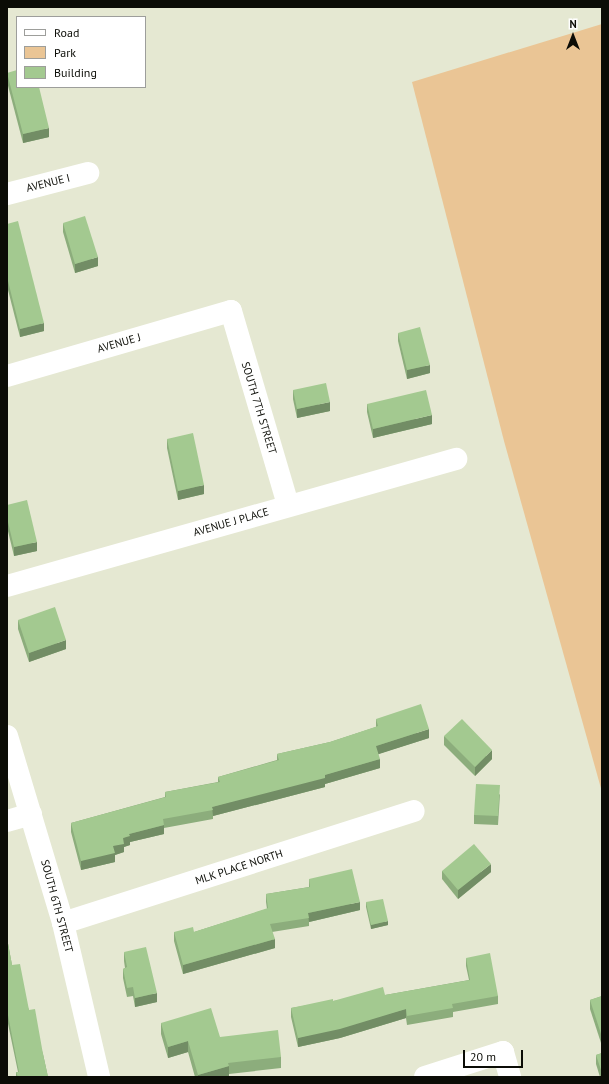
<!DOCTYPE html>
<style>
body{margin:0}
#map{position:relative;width:609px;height:1084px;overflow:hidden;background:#e5e8d2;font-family:"PT Sans",sans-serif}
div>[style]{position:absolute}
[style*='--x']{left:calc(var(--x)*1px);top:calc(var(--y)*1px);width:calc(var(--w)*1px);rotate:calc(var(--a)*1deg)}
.green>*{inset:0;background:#eac595}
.minor>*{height:22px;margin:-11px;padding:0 11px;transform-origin:11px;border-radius:11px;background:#fff}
.wall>*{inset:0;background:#8cad7c}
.shaded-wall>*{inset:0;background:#728d65}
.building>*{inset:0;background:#a3c990}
span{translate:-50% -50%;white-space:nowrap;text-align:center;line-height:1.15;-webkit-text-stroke:3px #fff;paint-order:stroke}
.street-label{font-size:11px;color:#0b0c06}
.frame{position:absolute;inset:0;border:8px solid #0b0c06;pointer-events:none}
.legend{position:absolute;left:16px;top:16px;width:130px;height:72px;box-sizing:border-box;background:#fff;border:1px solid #9d9e9b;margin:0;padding:5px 7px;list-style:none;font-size:12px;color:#0b0c06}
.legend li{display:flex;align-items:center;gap:8px;height:20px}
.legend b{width:20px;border:1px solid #9d9e9b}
.north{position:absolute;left:553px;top:16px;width:40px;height:40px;-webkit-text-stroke:3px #fff;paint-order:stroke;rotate:0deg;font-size:11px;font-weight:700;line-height:16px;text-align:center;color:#0b0c06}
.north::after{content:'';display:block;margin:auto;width:14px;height:18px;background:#0b0c06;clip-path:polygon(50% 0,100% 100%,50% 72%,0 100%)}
.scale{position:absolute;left:463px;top:1050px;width:60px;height:18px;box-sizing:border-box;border:2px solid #0b0c06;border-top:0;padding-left:5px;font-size:12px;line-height:14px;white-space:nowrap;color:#0b0c06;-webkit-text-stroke:3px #fff;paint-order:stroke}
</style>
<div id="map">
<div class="green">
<i style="clip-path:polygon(602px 24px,602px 792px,504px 441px,412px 82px)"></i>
</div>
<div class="minor">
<i style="--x:7;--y:194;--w:84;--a:-14.5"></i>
<i style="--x:7;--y:376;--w:233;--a:-16.2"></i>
<i style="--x:231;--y:311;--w:202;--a:73.6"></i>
<i style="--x:7;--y:586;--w:467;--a:-15.8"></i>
<i style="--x:7;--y:736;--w:195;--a:73.3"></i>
<i style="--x:63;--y:923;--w:158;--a:76.8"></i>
<i style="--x:7;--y:821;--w:25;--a:-16"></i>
<i style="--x:63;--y:923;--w:368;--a:-17.7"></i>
<i style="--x:425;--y:1077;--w:82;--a:-17.8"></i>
<i style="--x:503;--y:1052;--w:26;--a:74"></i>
</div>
<div class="wall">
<i style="clip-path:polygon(7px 73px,49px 137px,23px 143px,7px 82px)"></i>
<i style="clip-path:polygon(63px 223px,98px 266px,75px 273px,63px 232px)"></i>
<i style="clip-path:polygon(7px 224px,44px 331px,20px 337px,7px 286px)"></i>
<i style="clip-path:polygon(398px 333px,430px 373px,407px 379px,398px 341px)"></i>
<i style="clip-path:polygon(293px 390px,330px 411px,297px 418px,293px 399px)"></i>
<i style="clip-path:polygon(367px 404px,432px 424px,373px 438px,367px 412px)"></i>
<i style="clip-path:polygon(167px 439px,204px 494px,178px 500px,167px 448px)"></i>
<i style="clip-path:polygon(7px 505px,37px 551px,14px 556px,7px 527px)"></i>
<i style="clip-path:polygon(18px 620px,66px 649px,29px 662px,18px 629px)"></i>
<i style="clip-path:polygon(376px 719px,429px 738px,378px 754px,380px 768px,325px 784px,325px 787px,213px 816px,213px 819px,164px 828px,164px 834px,130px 842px,130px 845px,124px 847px,124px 852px,115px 855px,115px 862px,81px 870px,71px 832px,71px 823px,165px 797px,165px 792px,218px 782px,218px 777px,277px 760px,277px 754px,330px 742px,376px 727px)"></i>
<i style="clip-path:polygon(444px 736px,492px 759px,475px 776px,444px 745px)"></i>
<i style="clip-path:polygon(500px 794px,498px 825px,474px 824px,474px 815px)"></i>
<i style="clip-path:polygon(442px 871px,491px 872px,458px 899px,442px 879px)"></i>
<i style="clip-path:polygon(309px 879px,360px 910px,309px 922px,309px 926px,272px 932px,275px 948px,183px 974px,174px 941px,174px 932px,194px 932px,267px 909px,266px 902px,266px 894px,309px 887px)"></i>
<i style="clip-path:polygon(366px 902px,388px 925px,371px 929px,366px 907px)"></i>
<i style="clip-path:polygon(7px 938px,12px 965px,29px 1010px,43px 1054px,48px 1077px,16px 1077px,16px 1072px,18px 1072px,7px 1019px)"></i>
<i style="clip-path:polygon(124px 952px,157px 1002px,135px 1007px,133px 996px,127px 997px,123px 978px,123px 969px,125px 968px,124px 961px)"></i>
<i style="clip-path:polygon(466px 958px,498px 996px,498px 1004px,453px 1012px,453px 1017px,407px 1025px,406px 1018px,340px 1038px,298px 1047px,291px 1017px,291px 1008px,333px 1001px,385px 995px,469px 980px,466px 966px)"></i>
<i style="clip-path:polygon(602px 996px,602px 1046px,590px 1009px,590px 1000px)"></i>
<i style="clip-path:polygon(161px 1023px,220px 1037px,281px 1057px,281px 1068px,229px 1074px,229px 1077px,195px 1077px,188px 1052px,168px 1058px,161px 1034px)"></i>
<i style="clip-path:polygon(602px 1053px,602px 1077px,600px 1077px,596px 1064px,596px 1055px)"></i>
</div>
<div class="shaded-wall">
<i style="clip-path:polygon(49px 128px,49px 137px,23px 143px,23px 134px)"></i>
<i style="clip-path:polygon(98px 257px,98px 266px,75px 273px,75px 264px)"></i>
<i style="clip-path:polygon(44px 323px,44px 331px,20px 337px,20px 329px)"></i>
<i style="clip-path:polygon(430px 365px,430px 373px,407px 379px,407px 370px)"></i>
<i style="clip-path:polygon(330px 402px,330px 411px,297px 418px,297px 409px)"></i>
<i style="clip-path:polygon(432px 415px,432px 424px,373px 438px,373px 429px)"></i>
<i style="clip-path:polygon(204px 485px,204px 494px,178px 500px,178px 491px)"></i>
<i style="clip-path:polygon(37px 542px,37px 551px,14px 556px,14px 547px)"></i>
<i style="clip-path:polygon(66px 640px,66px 649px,29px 662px,29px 653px)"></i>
<i style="clip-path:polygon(429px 729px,429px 738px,376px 755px,376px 746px)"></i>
<i style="clip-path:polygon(492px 750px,492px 759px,475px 776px,475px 767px)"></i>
<i style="clip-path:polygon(380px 759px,380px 768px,325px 784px,325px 787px,213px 816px,212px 807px)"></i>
<i style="clip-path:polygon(164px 825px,164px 834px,130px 842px,130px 845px,124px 847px,124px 852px,115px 855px,115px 862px,81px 870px,81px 861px,113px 846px,129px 834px)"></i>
<i style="clip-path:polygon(491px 864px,491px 872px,458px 899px,458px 890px)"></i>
<i style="clip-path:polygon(360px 902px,360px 910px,309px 922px,308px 913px)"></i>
<i style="clip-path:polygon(388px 921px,388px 925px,371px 929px,371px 925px)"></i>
<i style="clip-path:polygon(275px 939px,275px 948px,183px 974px,183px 965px)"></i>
<i style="clip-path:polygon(157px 993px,157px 1002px,135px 1007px,135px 998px)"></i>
<i style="clip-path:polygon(406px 1009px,406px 1018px,340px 1038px,298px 1047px,298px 1038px)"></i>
<i style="clip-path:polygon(188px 1041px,188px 1052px,168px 1058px,168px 1047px)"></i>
<i style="clip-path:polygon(229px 1066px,229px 1077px,198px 1077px,198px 1075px)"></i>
</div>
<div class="building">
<i style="clip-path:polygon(17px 70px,17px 87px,39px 87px,49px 128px,23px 134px,7px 73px)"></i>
<i style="clip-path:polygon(85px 216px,98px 257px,75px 264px,63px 223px)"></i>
<i style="clip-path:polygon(18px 221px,44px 323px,20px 329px,7px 277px,7px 224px)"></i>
<i style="clip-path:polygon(420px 327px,430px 365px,407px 370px,398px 333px)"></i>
<i style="clip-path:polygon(326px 383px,330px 402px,297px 409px,293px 390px)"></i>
<i style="clip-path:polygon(426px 390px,432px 415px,373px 429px,367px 404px)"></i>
<i style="clip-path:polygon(193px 433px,204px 485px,178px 491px,167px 439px)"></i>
<i style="clip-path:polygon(27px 500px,37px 542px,14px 547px,7px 518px,7px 505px)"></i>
<i style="clip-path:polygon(55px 607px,66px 640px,29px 653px,18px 620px)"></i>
<i style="clip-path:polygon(421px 704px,429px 729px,376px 746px,380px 759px,325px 775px,325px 778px,212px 807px,213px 810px,163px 819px,164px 825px,129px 834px,130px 836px,123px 838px,124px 844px,113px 846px,115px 853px,81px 861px,71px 823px,166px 797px,165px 792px,220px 782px,218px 777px,279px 760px,277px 754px,330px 742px,378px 726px,376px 719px)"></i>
<i style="clip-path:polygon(462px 719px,492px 750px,475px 767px,444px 736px)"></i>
<i style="clip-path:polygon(476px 784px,500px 785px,498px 816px,474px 815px)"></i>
<i style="clip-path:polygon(474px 844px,491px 864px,458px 890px,442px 871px)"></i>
<i style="clip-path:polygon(352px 869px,360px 902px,308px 913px,309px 918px,270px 924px,275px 939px,183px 965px,174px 932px,193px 927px,194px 932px,268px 908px,266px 894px,310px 887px,309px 879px)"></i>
<i style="clip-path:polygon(383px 899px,388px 921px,371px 925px,366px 902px)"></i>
<i style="clip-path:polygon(7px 938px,12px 965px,20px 964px,29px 1010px,35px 1009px,43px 1054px,48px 1077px,18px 1077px,16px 1072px,19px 1072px,7px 1010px)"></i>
<i style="clip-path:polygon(146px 947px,157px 993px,135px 998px,133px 987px,127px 988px,123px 969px,127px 967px,124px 952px)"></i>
<i style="clip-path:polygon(490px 953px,498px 996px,452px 1004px,453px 1008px,407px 1016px,406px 1009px,340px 1029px,298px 1038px,291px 1008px,333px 999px,333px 1001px,383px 987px,385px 995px,470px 980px,466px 958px)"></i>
<i style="clip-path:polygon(602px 996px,602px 1037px,590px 1000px)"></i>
<i style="clip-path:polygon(211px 1008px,220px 1037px,278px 1030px,281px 1057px,228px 1063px,229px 1066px,198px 1075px,188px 1041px,168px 1047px,161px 1023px)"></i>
<i style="clip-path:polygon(602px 1053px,602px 1073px,596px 1055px)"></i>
</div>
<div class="street-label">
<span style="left:48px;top:183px;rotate:-14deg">AVENUE I</span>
<span style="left:119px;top:343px;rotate:-16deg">AVENUE J</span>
<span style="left:259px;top:408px;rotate:73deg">SOUTH 7TH STREET</span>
<span style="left:231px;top:522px;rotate:-16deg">AVENUE J PLACE</span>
<span style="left:239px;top:867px;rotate:-18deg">MLK PLACE NORTH</span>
<span style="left:57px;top:906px;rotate:75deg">SOUTH 6TH STREET</span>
</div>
<div class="frame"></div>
<ul class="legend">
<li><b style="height:5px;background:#fff"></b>Road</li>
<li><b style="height:11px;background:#eac595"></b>Park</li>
<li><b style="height:11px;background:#a3c990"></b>Building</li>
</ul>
<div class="north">N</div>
<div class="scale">20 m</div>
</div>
